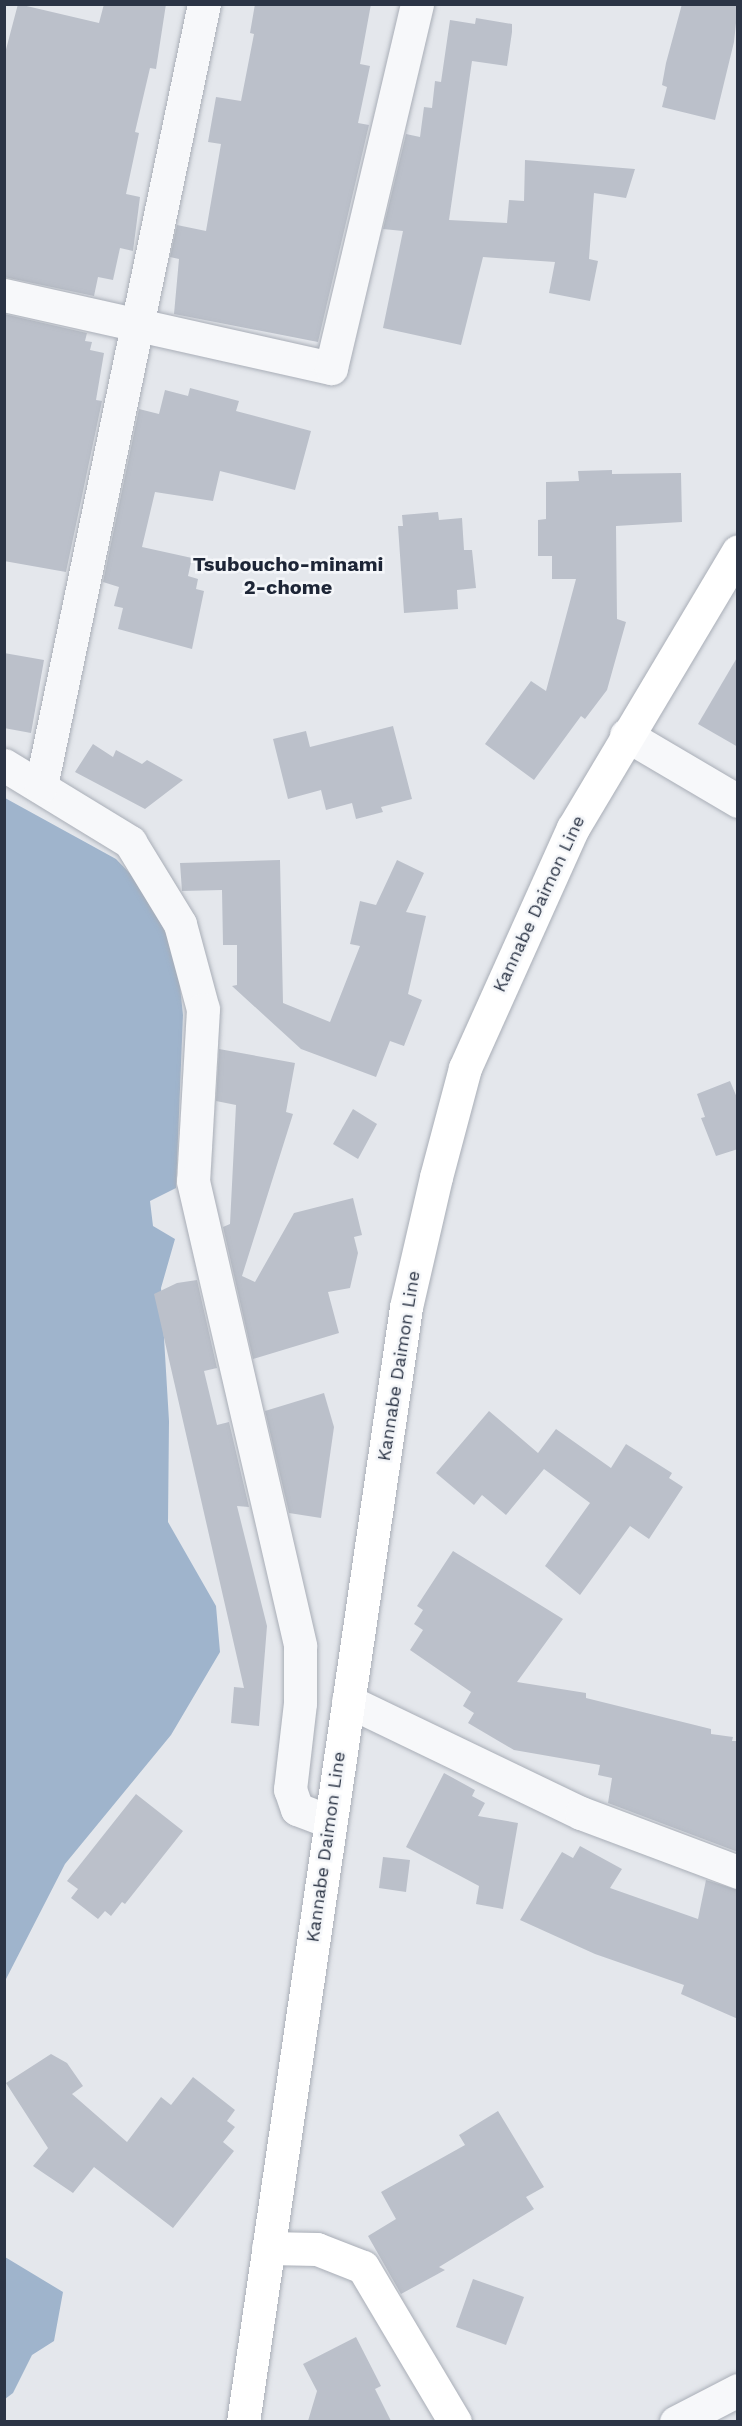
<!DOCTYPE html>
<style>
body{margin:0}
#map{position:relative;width:742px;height:2426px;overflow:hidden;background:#e4e7ec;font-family:"Work Sans",sans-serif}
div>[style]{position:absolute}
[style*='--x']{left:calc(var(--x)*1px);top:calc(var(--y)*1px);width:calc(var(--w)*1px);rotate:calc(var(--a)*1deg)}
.water>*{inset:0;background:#9fb4cc}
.building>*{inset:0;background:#bbc0ca}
.roads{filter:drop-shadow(0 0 2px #a9aeb7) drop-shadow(0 0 2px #a9aeb7)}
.street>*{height:33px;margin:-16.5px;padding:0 16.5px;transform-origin:16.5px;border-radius:16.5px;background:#f7f8fa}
.primary>*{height:33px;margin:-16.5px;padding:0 16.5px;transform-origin:16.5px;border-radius:16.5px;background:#fff}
span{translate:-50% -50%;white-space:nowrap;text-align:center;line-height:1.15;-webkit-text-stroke:5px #f4f6f9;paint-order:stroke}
.street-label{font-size:18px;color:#2b3445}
.neighbourhood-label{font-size:20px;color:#1d2536;font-weight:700}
.frame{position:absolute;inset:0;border:6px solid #2b3445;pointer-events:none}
</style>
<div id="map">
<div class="water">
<i style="clip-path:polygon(5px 798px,116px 859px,146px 890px,177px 958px,183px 1015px,176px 1188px,150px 1201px,153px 1226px,175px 1239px,161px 1288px,169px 1421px,168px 1522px,216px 1606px,220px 1652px,171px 1735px,65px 1864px,5px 1981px)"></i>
<i style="clip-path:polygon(5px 2257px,63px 2292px,54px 2341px,32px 2355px,13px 2393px,5px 2399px)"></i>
</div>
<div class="building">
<i style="clip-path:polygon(18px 4px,99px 23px,104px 4px,166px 4px,156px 69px,150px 68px,135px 132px,139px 133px,126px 194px,140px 197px,133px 251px,120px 248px,113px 280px,98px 277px,94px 296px,4px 277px,4px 57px)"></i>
<i style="clip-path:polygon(255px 4px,371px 4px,360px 64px,370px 66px,358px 123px,369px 125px,318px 342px,174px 314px,179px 259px,170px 257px,177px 225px,206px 231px,221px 144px,208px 142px,216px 97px,241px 101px,254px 34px,250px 33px)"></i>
<i style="clip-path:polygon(682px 4px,738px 4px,734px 42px,715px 120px,662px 107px,667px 87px,662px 85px,666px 63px)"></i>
<i style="clip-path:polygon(476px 18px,512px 24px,512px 32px,507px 66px,472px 61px,449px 220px,507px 223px,509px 200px,524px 201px,525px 160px,635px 169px,626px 198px,594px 193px,589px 259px,598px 261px,590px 301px,549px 293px,555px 262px,483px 257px,461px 345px,383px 328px,403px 231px,383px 229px,406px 134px,420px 137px,424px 107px,432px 108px,435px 81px,441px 82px,450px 20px,475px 24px)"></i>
<i style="clip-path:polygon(4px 314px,87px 333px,85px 341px,92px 342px,90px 350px,104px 353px,96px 400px,102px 401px,66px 572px,4px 561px)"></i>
<i style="clip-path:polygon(190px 388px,239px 401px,236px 411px,311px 431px,295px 490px,220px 471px,213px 501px,155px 492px,142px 547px,192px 558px,188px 576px,198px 579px,196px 589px,204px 591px,192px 649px,118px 629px,123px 608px,114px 606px,119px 587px,103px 582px,139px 409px,159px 414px,165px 390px,188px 396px)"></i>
<i style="clip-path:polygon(612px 470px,612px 474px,681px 473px,682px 522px,616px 526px,617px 619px,626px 622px,607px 690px,585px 719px,581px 716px,534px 780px,485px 744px,531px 681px,546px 691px,576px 579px,552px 579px,552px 556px,538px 556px,538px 520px,546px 519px,546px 482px,579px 481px,578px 471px)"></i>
<i style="clip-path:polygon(438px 512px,439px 520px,462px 518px,464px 550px,472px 550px,476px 588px,457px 590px,458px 609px,404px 613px,398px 526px,403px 526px,402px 515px)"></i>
<i style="clip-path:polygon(4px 653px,44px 660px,31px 733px,4px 728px)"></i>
<i style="clip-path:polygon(738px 656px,738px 747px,698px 724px)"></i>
<i style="clip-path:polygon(393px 726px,412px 799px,381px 807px,383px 812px,356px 819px,352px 803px,326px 810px,321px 790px,288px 799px,273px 739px,306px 731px,310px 747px)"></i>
<i style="clip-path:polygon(93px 744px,113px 757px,116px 750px,142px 764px,147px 760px,183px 780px,145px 809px,75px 772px)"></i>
<i style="clip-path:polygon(280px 860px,283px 1003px,330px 1022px,360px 946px,350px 944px,360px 901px,376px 905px,397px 860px,424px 873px,406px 912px,426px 916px,408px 994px,422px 1000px,404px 1046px,390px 1041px,376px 1077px,301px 1049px,232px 986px,237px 985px,237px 945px,223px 945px,222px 890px,182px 891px,180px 863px)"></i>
<i style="clip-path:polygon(219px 1049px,295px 1063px,286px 1112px,293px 1114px,242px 1276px,255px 1282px,294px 1213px,353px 1198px,362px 1235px,354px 1237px,358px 1253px,350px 1288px,328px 1292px,339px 1333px,253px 1359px,223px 1227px,230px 1224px,236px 1105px,216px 1101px)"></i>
<i style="clip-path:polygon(730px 1081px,738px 1100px,738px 1149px,716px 1156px,701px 1118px,705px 1117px,697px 1094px)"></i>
<i style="clip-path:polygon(353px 1109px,377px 1124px,358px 1159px,333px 1144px)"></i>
<i style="clip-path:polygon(197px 1280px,217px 1368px,204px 1371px,217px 1425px,229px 1422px,249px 1507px,237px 1506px,267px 1626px,259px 1726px,231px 1723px,234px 1687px,244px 1688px,154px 1294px,177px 1283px)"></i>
<i style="clip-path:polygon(324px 1393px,334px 1427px,321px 1518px,289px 1513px,265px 1411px)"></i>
<i style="clip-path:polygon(489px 1411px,538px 1453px,556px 1429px,611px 1468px,626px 1444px,672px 1473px,669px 1478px,683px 1487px,649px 1539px,630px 1526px,580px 1595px,545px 1566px,590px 1503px,544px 1469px,506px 1515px,482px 1495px,474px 1505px,436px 1473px)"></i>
<i style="clip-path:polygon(453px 1551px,563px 1619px,517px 1682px,586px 1693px,586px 1698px,711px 1729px,711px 1734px,733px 1737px,732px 1741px,738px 1741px,738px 1852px,608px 1803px,612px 1778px,598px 1775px,600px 1765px,514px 1750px,468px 1723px,474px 1713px,463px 1706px,471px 1692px,410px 1650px,423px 1630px,414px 1624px,423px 1610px,417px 1606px)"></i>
<i style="clip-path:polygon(444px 1773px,475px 1790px,472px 1796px,485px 1803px,478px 1816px,518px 1823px,503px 1909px,476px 1904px,479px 1886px,406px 1847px)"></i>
<i style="clip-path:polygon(136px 1794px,183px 1831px,125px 1904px,122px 1902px,111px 1916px,105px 1911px,98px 1919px,71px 1898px,78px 1889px,67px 1881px)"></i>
<i style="clip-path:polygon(580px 1846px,622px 1869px,610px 1888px,698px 1919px,706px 1880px,738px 1890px,738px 2019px,681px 1994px,684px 1985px,595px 1954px,520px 1920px,562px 1852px,573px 1858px)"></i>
<i style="clip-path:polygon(383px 1857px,410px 1860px,406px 1892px,379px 1888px)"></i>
<i style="clip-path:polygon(51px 2054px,67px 2063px,83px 2086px,72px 2094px,127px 2142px,161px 2097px,171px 2105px,193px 2077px,235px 2110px,227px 2121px,235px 2127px,223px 2142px,234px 2151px,173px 2228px,94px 2167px,73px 2193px,33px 2166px,48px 2148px,6px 2083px)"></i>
<i style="clip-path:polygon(498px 2111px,544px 2187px,526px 2197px,534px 2209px,439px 2267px,445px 2270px,401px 2294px,368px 2236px,396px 2219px,381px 2192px,465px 2145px,459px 2135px)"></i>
<i style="clip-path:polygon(473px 2279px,524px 2297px,506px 2345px,456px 2327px)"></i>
<i style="clip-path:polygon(356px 2337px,381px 2386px,375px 2389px,391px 2421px,308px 2421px,317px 2391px,303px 2364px)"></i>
</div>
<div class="roads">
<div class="street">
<i style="--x:4;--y:295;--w:335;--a:12.6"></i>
<i style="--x:331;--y:368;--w:374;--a:-76.7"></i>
<i style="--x:626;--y:735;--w:130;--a:30.5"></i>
<i style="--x:4;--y:765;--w:148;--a:31.4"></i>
<i style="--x:130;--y:842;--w:96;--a:58.6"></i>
<i style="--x:180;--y:924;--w:88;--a:74.9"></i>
<i style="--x:203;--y:1009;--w:172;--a:93.3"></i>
<i style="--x:193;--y:1181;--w:477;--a:77"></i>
<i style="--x:300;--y:1646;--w:57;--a:90"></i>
<i style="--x:300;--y:1703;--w:87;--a:96.6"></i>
<i style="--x:290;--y:1789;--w:21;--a:71"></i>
<i style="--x:297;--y:1809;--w:34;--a:21"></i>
<i style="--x:41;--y:786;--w:799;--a:-78.23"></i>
<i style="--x:348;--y:1701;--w:259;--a:25.7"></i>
<i style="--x:581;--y:1813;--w:168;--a:20.6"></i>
<i style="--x:676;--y:2422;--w:70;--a:-27.3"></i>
</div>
<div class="primary">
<i style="--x:268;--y:2248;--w:49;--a:1.2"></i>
<i style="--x:317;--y:2249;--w:49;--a:21.4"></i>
<i style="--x:363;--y:2267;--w:180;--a:59.3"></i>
<i style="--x:243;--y:2422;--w:1127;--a:-81.68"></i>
<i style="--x:406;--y:1307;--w:133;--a:-77"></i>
<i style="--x:436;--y:1177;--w:113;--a:-75.1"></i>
<i style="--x:465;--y:1068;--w:263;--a:-65.8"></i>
<i style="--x:573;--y:828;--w:322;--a:-59.2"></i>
</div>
</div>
<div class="street-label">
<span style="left:539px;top:904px;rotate:-65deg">Kannabe Daimon Line</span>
<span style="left:399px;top:1366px;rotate:-81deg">Kannabe Daimon Line</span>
<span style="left:326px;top:1847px;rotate:-82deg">Kannabe Daimon Line</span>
</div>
<div class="neighbourhood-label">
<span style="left:288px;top:576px">Tsuboucho-minami<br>2-chome</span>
</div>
<div class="frame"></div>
</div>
